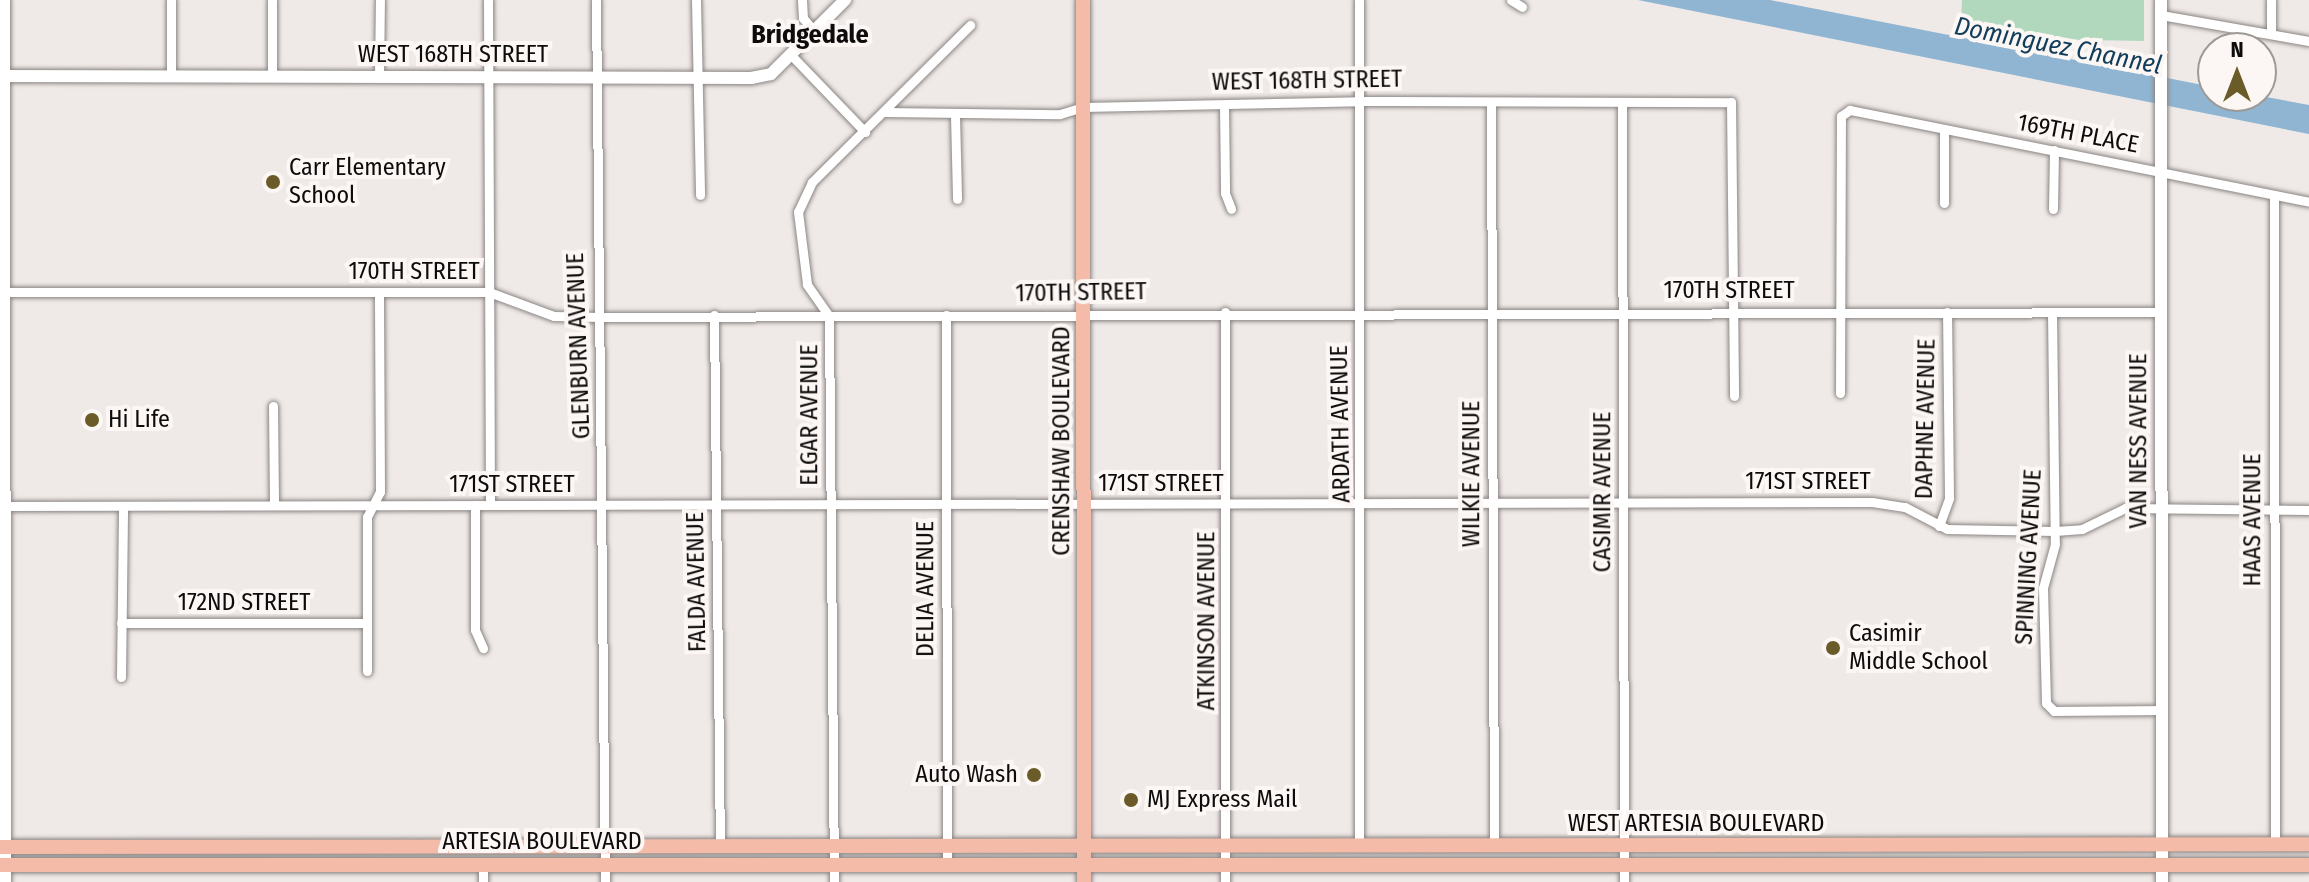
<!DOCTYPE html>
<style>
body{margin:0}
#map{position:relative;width:2309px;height:882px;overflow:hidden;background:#efe9e7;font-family:"Fira Sans Condensed",sans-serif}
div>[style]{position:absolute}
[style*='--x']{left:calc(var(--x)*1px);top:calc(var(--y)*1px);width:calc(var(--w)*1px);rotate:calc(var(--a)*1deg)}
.green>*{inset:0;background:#b1d7bc}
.water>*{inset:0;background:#8fb5d2}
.roads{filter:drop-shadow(0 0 2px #8a8582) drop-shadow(0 0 2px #8a8582)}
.street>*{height:9px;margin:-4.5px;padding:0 4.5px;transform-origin:4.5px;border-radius:4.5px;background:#fff}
.secondary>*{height:12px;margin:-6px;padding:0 6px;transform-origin:6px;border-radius:6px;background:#fff}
.primary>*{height:14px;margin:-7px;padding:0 7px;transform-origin:7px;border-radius:7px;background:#f4bba9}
.dots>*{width:22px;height:22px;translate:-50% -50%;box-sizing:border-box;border:4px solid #fcf7f4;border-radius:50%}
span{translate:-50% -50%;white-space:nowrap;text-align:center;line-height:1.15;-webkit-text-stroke:8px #fcf7f4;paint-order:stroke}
.street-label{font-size:24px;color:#0d0b0b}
.poi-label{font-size:24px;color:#0d0b0b}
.left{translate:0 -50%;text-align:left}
.right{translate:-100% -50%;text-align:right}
.neighbourhood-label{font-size:26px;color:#0d0b0b;font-weight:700}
.water-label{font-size:26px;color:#0f3d5b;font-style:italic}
.north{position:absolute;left:2197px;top:32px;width:80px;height:80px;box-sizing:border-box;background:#fcf7f4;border:2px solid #9c9997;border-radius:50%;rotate:0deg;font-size:22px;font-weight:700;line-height:32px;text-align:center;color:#0d0b0b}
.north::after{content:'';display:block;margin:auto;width:28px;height:36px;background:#6a5b28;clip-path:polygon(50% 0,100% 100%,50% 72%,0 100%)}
</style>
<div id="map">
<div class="green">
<i style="clip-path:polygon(1962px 0,2144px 0,2144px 41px,2036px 39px,1961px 25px)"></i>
</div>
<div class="water">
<i style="clip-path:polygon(1638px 0,1770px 0,2213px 87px,2213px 96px,2261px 96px,2309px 105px,2309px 134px)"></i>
</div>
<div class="roads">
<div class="street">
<i style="--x:488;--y:0;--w:505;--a:89.77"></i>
<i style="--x:596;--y:0;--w:882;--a:89.42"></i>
<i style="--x:696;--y:0;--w:195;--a:88.8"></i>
<i style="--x:802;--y:0;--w:18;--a:87"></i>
<i style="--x:803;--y:18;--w:17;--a:50"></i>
<i style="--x:1511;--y:0;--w:13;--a:32"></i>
<i style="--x:2161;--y:15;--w:150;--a:10"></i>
<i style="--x:2271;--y:33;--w:33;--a:-90"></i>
<i style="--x:791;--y:55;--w:107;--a:46.1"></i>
<i style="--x:171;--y:77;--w:77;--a:-90"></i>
<i style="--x:272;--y:77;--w:77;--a:-90"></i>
<i style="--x:379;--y:77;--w:77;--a:-89.3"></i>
<i style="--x:1491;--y:102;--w:744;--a:89.77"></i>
<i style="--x:1622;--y:102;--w:780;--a:89.85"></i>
<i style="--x:1224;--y:105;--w:88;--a:89.3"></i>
<i style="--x:1225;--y:193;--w:17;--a:69"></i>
<i style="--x:886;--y:112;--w:174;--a:0.7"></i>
<i style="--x:1060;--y:114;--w:24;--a:-17"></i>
<i style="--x:1083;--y:107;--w:277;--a:-1.2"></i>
<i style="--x:1360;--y:101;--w:371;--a:0.2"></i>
<i style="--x:1731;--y:102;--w:294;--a:89.4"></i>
<i style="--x:955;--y:115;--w:84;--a:88.6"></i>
<i style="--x:1944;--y:129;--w:74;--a:90"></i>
<i style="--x:2274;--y:195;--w:649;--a:89.91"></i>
<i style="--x:2053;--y:209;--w:59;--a:-89"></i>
<i style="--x:7;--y:292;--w:482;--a:0"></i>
<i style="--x:489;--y:292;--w:69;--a:20.3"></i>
<i style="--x:554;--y:316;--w:46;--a:1.2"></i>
<i style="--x:600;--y:317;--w:1561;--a:-0.18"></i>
<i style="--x:2052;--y:312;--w:232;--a:89.3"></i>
<i style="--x:2055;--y:544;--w:46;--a:105.3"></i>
<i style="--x:2043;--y:588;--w:115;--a:88.5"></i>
<i style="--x:2046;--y:703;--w:11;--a:45"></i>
<i style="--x:2054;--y:711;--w:108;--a:-0.5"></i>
<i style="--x:714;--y:315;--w:533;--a:89.36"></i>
<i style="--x:946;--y:315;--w:549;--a:89.9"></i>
<i style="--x:1840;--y:393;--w:277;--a:-89.8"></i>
<i style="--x:1841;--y:116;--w:11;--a:-34"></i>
<i style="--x:1850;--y:110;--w:468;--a:11.3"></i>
<i style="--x:273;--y:406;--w:99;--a:89.4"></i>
<i style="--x:475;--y:505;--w:125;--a:90"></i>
<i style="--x:475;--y:630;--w:20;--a:66"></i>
<i style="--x:0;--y:506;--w:1872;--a:-0.12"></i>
<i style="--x:1872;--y:502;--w:33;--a:9"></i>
<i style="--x:1905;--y:507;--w:47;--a:27.6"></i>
<i style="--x:1947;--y:529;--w:108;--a:1.1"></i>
<i style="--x:2055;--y:531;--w:27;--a:-4"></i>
<i style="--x:2082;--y:529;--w:48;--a:-26"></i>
<i style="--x:2125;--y:508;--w:184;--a:0.6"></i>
<i style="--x:1939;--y:526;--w:30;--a:-70"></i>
<i style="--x:1949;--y:498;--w:186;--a:-90.6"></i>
<i style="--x:121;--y:623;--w:246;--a:0"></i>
<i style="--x:367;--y:671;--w:154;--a:-90"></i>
<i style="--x:367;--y:517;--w:28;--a:-63"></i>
<i style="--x:380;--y:492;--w:200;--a:-90.3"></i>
<i style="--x:121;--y:677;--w:171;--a:-89.3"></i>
<i style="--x:1359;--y:847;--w:847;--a:-90"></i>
<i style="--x:483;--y:864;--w:18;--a:90"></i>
<i style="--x:834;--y:882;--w:566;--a:-90.51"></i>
<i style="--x:829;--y:316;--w:39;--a:-125"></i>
<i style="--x:807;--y:284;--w:73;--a:-97.1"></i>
<i style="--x:798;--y:212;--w:33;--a:-65"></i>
<i style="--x:812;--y:182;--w:223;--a:-44.8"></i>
<i style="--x:1225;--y:882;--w:570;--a:-90"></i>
</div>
<div class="secondary">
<i style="--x:4;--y:0;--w:882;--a:89.94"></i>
<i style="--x:2161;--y:0;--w:882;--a:89.94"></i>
<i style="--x:0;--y:76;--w:751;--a:0.15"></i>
<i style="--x:751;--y:78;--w:20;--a:-11"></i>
<i style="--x:771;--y:74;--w:105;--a:-45"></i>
</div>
<div class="primary">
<i style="--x:1083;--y:0;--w:882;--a:89.94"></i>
<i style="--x:0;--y:847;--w:2309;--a:-0.07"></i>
<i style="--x:0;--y:865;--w:2309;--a:0"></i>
</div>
</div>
<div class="dots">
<i style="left:273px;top:182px;background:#6a5b28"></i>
<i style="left:92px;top:420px;background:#6a5b28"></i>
<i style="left:1833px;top:648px;background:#6a5b28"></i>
<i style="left:1034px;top:775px;background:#6a5b28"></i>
<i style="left:1131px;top:800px;background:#6a5b28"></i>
</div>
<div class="street-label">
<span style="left:453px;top:55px">WEST 168TH STREET</span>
<span style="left:1307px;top:81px;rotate:-1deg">WEST 168TH STREET</span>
<span style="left:2078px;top:134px;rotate:11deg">169TH PLACE</span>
<span style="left:414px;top:272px">170TH STREET</span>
<span style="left:1729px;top:291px">170TH STREET</span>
<span style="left:1081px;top:293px;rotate:-1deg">170TH STREET</span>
<span style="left:579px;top:346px;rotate:-92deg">GLENBURN AVENUE</span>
<span style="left:810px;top:415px;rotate:-90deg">ELGAR AVENUE</span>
<span style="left:1926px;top:419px;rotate:-89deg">DAPHNE AVENUE</span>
<span style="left:1341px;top:424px;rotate:-91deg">ARDATH AVENUE</span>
<span style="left:1062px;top:441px;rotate:-90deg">CRENSHAW BOULEVARD</span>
<span style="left:2139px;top:441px;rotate:-90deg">VAN NESS AVENUE</span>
<span style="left:1472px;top:474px;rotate:-90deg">WILKIE AVENUE</span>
<span style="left:1808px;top:482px">171ST STREET</span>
<span style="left:1161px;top:484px">171ST STREET</span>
<span style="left:512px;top:485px">171ST STREET</span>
<span style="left:1603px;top:492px;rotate:-90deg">CASIMIR AVENUE</span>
<span style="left:2253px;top:520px;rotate:-90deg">HAAS AVENUE</span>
<span style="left:2029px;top:557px;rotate:-87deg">SPINNING AVENUE</span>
<span style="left:697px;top:582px;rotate:-91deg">FALDA AVENUE</span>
<span style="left:926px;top:589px;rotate:-90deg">DELIA AVENUE</span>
<span style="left:244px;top:603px">172ND STREET</span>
<span style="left:1207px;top:621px;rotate:-90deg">ATKINSON AVENUE</span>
<span style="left:1696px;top:824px">WEST ARTESIA BOULEVARD</span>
<span style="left:542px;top:842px">ARTESIA BOULEVARD</span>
</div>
<div class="poi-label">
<span class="left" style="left:289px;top:182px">Carr Elementary<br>School</span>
<span class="left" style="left:108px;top:420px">Hi Life</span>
<span class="left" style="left:1849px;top:648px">Casimir<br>Middle School</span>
<span class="right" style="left:1018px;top:775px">Auto Wash</span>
<span class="left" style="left:1147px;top:800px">MJ Express Mail</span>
</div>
<div class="neighbourhood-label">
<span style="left:810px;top:35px">Bridgedale</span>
</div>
<div class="water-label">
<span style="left:2058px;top:46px;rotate:11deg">Dominguez Channel</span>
</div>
<div class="north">N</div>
</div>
